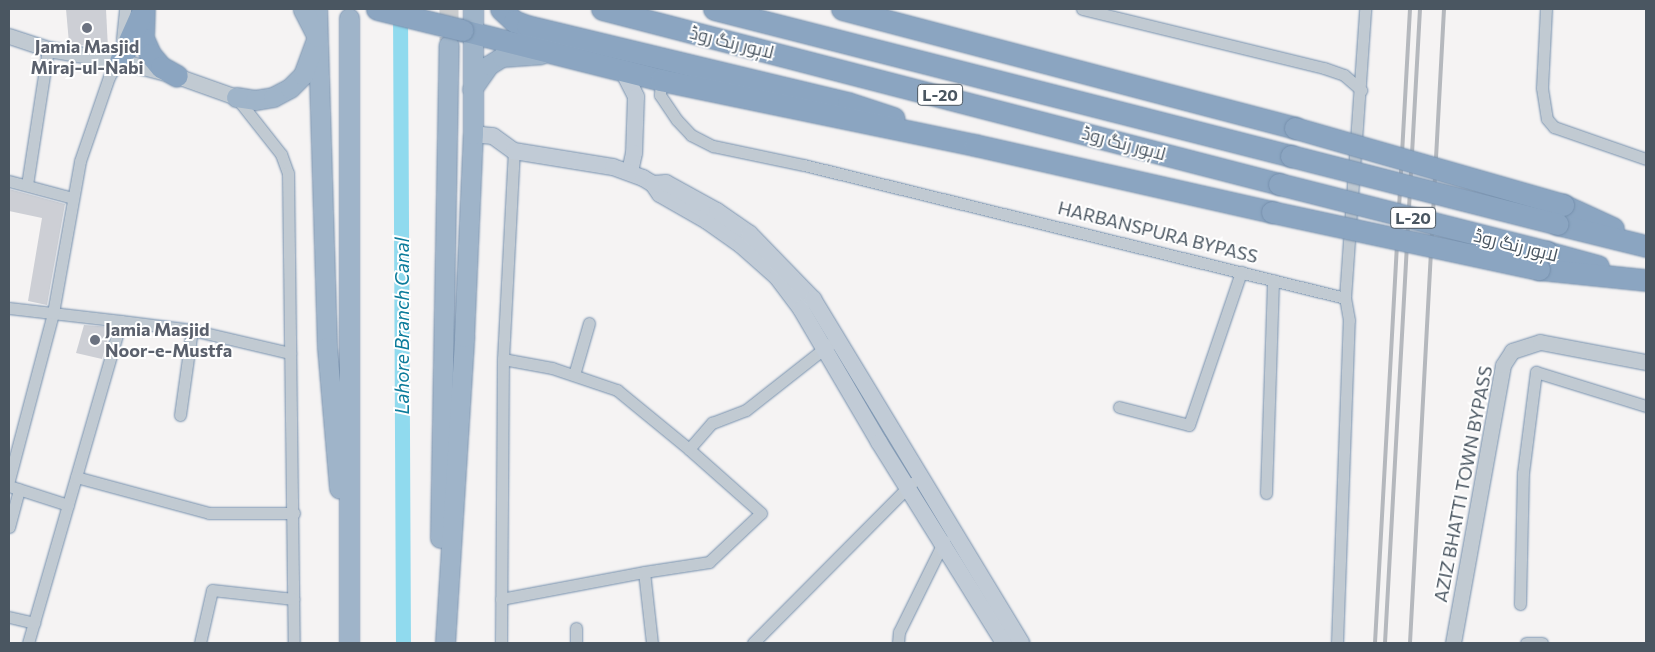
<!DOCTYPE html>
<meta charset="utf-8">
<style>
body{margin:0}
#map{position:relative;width:1655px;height:652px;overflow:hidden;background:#f5f3f3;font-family:Commissioner,Cairo,sans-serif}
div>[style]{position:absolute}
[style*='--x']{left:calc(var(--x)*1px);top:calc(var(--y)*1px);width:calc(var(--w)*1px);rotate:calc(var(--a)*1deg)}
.canal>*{height:15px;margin:-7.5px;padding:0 7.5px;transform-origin:7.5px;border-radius:7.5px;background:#90daee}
.building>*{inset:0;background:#cdcfd5}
.trunk-tunnel>*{height:19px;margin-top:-9.5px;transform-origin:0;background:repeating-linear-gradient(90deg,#caccce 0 19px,transparent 0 28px)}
.roads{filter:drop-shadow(0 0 1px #7690ad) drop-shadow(0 0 1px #7690ad)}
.minor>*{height:11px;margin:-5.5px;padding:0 5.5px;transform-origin:5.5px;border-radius:5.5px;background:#c1cad2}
.tertiary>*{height:15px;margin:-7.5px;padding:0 7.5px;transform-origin:7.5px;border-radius:7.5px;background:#c1cad2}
.secondary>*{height:16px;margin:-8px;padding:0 8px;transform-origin:8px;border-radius:8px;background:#c1cbd6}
.trunk>*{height:19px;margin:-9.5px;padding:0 9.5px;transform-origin:9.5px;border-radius:9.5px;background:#9fb4c9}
.motorway>*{height:21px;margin:-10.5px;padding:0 10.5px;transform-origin:10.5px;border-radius:10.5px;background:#8ba5c1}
.rail>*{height:4px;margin:-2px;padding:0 2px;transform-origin:2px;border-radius:2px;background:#b5b8bd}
.bridges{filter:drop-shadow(0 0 1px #7690ad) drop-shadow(0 0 1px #7690ad)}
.motorway-bridge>*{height:21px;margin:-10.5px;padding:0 10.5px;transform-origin:10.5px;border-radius:10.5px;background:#8ba5c1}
.dots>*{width:14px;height:14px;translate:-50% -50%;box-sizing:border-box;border:2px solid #fff;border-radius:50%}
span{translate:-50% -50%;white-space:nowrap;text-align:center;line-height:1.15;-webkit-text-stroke:4px #fff;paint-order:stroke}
.shield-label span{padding:1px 4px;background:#fff;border:1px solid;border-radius:4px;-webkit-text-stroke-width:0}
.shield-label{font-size:16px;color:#4a5661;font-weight:700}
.street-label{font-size:18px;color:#4a5661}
.worship-label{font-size:18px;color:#5b616d;font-weight:700}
.left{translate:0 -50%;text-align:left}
.water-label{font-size:19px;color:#0c7c9b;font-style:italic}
.frame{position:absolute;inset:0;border:10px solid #4a5661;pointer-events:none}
</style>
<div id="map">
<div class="canal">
<i style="--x:400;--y:9;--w:634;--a:89.73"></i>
</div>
<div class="building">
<i style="clip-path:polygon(66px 9px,106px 9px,108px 49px,69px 43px)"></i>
<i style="clip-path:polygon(9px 189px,65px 204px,47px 305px,28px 301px,42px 218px,9px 211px)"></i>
<i style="clip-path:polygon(84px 325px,111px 327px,102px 359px,76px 353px)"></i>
</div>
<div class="trunk-tunnel">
<i style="--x:449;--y:9;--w:31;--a:90"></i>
</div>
<div class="roads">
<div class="minor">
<i style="--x:1082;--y:9;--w:249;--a:13.7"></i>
<i style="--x:1324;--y:68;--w:21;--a:19"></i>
<i style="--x:1344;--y:75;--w:23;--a:41"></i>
<i style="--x:1546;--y:9;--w:79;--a:92.9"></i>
<i style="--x:1542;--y:88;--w:31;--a:81"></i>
<i style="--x:1547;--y:119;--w:11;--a:49"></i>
<i style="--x:1554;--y:127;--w:97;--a:19.2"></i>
<i style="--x:122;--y:39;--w:30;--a:-84"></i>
<i style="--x:661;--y:80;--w:15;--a:94"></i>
<i style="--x:660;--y:95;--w:30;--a:56"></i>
<i style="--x:677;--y:120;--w:21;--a:47"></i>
<i style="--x:691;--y:135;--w:25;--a:27"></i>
<i style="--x:713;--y:146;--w:93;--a:11.8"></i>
<i style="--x:804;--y:165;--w:557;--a:13.81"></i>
<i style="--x:236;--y:97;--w:73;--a:51.7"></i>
<i style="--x:281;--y:154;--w:20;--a:70"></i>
<i style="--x:288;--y:173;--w:470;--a:89.3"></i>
<i style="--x:9;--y:181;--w:66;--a:14.9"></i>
<i style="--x:27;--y:185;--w:138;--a:-81.2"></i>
<i style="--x:9;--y:308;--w:113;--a:6.6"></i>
<i style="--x:121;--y:321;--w:335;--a:106.1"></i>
<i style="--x:121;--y:321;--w:72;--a:7.2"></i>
<i style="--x:192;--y:330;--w:101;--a:13.2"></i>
<i style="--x:503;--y:359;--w:50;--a:10.4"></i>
<i style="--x:552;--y:368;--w:69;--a:18.7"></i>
<i style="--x:617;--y:390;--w:93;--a:39.3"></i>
<i style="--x:574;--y:375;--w:54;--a:-73.9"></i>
<i style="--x:1119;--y:407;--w:72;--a:14.4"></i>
<i style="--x:1189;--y:425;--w:162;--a:-71.2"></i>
<i style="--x:180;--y:415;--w:86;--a:-82"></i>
<i style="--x:76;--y:477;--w:138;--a:15.1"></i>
<i style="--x:209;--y:513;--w:85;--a:0"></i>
<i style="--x:9;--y:480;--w:173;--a:-75.2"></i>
<i style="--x:53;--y:313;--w:154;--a:-79.9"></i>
<i style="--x:80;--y:161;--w:89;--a:-71"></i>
<i style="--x:109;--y:77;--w:22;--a:-60"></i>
<i style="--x:9;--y:486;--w:62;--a:17.9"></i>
<i style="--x:1266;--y:493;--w:213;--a:-88.1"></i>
<i style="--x:9;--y:527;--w:39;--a:-75"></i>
<i style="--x:501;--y:599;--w:146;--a:-10.7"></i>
<i style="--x:1520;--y:604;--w:131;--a:-88.7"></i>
<i style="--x:1523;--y:473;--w:102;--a:-82.7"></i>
<i style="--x:1536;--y:372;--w:115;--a:17.2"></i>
<i style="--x:9;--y:617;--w:26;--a:13"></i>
<i style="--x:576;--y:628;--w:15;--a:90"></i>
<i style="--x:200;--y:643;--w:54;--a:-77.2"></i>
<i style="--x:212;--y:590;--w:82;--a:6.3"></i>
<i style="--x:501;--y:643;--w:284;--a:-89.6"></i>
<i style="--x:503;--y:359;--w:208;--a:-87"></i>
<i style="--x:652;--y:643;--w:71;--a:-96.4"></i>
<i style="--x:644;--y:572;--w:66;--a:-8.7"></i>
<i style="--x:709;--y:562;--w:71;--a:-43.3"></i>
<i style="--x:761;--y:513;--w:96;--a:-138.4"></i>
<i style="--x:689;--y:449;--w:35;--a:-49"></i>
<i style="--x:712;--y:423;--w:36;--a:-21"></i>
<i style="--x:746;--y:410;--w:107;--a:-38.2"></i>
<i style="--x:753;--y:643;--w:226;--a:-45.2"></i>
<i style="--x:898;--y:643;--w:11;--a:-85"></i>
<i style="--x:899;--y:632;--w:102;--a:-63.7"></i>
<i style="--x:1337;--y:643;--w:323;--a:-87.9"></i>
<i style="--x:1349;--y:320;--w:22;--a:-100"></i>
<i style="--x:1345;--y:298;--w:290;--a:-86"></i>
<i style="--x:1526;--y:643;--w:16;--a:0"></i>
</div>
<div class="tertiary">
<i style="--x:9;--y:36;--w:41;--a:18.4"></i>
<i style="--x:48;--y:49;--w:73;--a:9.5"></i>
<i style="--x:120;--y:61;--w:59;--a:14.7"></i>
<i style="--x:177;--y:76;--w:63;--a:19.6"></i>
<i style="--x:1453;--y:643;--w:282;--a:-79.8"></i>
<i style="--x:1503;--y:365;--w:17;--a:-57"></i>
<i style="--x:1512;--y:351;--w:29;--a:-18"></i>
<i style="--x:1540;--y:342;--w:108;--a:10.7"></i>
</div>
<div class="secondary">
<i style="--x:623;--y:71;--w:29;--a:63"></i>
<i style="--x:636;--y:97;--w:56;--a:92"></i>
<i style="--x:634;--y:153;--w:19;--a:102"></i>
<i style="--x:473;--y:134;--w:20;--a:6"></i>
<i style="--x:493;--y:136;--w:26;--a:36"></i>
<i style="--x:514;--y:151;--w:100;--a:9.2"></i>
<i style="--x:613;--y:167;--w:32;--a:20"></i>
<i style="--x:643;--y:178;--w:12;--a:31"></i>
<i style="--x:653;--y:184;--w:12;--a:55"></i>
<i style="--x:660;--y:194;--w:54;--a:29.9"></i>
<i style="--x:707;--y:221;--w:42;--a:35.2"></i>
<i style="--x:741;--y:245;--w:48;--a:41.6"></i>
<i style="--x:777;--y:277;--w:40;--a:53"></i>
<i style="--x:801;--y:309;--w:154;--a:59.6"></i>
<i style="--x:879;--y:442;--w:237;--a:58.1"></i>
<i style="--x:653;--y:184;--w:13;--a:-4"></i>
<i style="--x:666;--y:183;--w:58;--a:28.8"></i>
<i style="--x:717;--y:211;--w:40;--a:34.9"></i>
<i style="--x:750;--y:234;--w:91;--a:45.9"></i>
<i style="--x:813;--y:299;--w:402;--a:58.8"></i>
</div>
<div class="trunk">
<i style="--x:317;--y:9;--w:338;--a:88.3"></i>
<i style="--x:327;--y:347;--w:142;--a:85.1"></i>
<i style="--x:349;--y:18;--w:625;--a:90"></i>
<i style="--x:472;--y:89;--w:29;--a:-55"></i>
<i style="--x:489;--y:65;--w:15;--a:-32"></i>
<i style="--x:502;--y:57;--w:39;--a:-4"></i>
<i style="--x:236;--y:97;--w:19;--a:9"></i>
<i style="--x:255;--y:100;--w:18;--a:-9"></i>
<i style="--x:273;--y:97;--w:19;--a:-28"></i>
<i style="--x:290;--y:88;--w:18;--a:-45"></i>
<i style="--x:303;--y:75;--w:40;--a:-69.8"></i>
<i style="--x:317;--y:37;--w:31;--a:-117"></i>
<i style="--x:440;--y:538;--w:493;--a:-89"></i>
<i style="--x:445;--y:643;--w:307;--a:-86.4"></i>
<i style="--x:464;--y:337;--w:203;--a:-87.5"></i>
<i style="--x:473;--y:134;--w:125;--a:-90"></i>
</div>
<div class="motorway">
<i style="--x:144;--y:9;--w:29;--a:92"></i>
<i style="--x:143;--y:38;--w:17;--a:66"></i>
<i style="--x:150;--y:54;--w:17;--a:50"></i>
<i style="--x:161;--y:67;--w:18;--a:29"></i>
<i style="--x:501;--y:9;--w:18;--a:43"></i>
<i style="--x:514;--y:21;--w:14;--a:21"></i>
<i style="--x:527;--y:26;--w:330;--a:13.5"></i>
<i style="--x:848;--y:103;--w:48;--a:18.1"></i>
<i style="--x:602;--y:9;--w:699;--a:14.49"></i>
<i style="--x:714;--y:9;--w:595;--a:14.29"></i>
<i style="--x:842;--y:9;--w:468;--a:14.7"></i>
<i style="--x:462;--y:30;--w:205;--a:14.1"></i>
<i style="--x:661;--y:80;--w:321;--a:11.7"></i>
<i style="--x:975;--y:145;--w:304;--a:12.7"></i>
<i style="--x:120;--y:61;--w:49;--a:-66"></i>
<i style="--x:1563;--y:205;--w:55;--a:24.7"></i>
<i style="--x:1557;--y:224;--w:92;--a:13.9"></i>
<i style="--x:1547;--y:252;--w:53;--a:15.4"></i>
<i style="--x:1539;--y:269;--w:108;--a:5.9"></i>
</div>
</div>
<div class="rail">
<i style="--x:1375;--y:643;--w:635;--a:-86.84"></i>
<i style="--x:1385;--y:643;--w:635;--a:-86.84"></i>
<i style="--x:1410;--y:643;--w:635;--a:-86.93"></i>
</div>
<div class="bridges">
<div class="motorway-bridge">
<i style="--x:377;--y:9;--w:88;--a:13.9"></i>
<i style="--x:1295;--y:128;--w:279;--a:16"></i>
<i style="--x:1291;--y:156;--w:275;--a:14.3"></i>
<i style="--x:1279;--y:184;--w:276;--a:14.2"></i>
<i style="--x:1272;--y:212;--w:273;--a:12.1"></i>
</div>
</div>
<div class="dots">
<i style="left:87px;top:28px;background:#6b7280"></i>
<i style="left:95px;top:340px;background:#6b7280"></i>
</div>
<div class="shield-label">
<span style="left:940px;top:95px">L-20</span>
<span style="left:1413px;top:218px">L-20</span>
</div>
<div class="street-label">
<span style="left:732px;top:42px;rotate:14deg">لاہور رنگ روڈ</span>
<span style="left:1124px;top:143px;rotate:15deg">لاہور رنگ روڈ</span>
<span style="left:1158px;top:232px;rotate:14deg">HARBANSPURA BYPASS</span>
<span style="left:1516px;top:245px;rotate:14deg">لاہور رنگ روڈ</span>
<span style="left:1463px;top:484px;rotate:-79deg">AZIZ BHATTI TOWN BYPASS</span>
</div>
<div class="worship-label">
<span style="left:87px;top:57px">Jamia Masjid<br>Miraj-ul-Nabi</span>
<span class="left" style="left:105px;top:340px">Jamia Masjid<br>Noor-e-Mustfa</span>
</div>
<div class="water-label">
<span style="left:402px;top:326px;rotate:-90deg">Lahore Branch Canal</span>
</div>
<div class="frame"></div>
</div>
